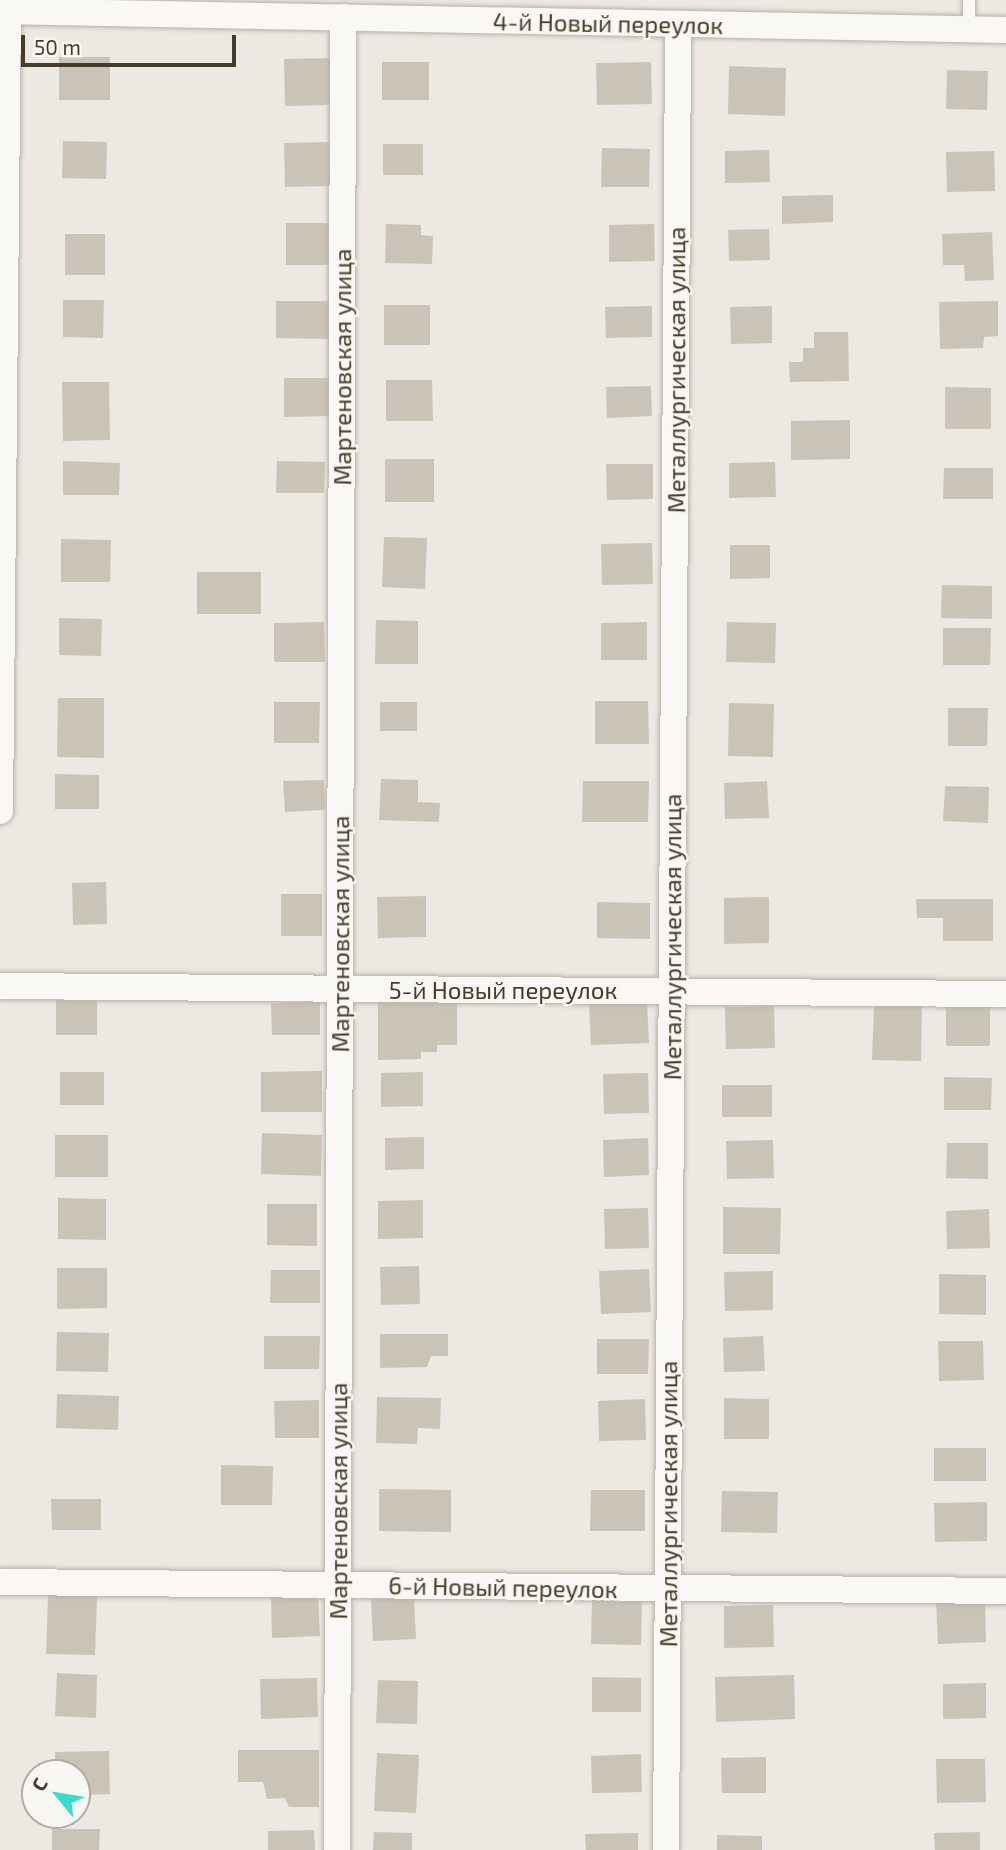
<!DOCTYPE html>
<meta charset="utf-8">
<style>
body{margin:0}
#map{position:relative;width:1006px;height:1850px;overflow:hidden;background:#ece8e2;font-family:"Exo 2",sans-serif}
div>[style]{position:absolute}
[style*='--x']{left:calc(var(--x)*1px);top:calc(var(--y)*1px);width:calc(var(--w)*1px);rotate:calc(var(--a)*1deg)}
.building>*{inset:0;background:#cac4b8}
.roads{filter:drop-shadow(0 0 2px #b7b1a6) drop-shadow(0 0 2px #b7b1a6)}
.lane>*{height:12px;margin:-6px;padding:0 6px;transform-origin:6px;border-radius:6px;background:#f9f8f5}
.street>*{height:26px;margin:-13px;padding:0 13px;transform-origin:13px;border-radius:13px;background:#f9f8f5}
span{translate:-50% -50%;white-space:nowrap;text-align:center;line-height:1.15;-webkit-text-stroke:5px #f8f6f2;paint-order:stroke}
.street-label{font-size:24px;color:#453c28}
.north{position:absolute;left:21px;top:1759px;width:70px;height:70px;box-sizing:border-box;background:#f8f6f2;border:2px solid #b0aca1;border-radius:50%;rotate:300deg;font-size:19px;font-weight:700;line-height:28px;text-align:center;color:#453c28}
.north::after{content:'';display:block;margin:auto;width:24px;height:32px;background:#3bdccd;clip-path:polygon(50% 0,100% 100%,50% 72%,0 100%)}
.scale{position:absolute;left:21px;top:35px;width:215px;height:32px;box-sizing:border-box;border:4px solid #453c28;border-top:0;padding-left:9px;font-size:21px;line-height:24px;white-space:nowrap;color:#453c28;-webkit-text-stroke:5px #f8f6f2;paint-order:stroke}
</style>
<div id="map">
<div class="building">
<i style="clip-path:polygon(59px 57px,110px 57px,110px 100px,59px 100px)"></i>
<i style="clip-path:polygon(331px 58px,332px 105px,285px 106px,284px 59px)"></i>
<i style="clip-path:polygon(382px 62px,429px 62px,429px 100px,382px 100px)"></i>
<i style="clip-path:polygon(651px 62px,652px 104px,597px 105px,596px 63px)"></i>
<i style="clip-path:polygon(729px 66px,786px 68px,785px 116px,728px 114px)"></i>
<i style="clip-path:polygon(947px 70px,988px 71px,987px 110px,946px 109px)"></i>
<i style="clip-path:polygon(63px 141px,107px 142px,106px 179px,62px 178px)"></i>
<i style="clip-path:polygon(329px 142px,330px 186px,285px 187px,284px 143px)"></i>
<i style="clip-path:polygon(383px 144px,423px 144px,423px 175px,383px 175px)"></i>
<i style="clip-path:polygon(602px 148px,650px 149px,649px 187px,601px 187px)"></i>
<i style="clip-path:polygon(769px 150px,770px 182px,725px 183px,725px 151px)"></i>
<i style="clip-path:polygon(994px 151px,995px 191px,947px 192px,946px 152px)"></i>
<i style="clip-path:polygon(833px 195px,833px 222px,782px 224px,782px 196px)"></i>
<i style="clip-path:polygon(286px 223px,332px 223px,332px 265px,286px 265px)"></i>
<i style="clip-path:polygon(386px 224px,421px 225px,421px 235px,433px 236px,432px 264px,385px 263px)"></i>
<i style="clip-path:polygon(654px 224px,655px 261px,609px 262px,609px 225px)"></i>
<i style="clip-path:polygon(769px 229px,770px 260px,729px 261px,728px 230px)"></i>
<i style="clip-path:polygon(992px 232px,994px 280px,965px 281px,964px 265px,943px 265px,942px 234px)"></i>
<i style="clip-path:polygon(65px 234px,105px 234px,105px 275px,65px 275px)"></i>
<i style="clip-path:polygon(63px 300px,104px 300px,103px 338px,63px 337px)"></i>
<i style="clip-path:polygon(276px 301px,329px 301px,329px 339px,276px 338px)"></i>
<i style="clip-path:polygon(998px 301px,998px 336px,984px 337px,983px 348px,940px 349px,939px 302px)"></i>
<i style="clip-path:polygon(384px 305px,430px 305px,430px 345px,384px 345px)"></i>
<i style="clip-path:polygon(652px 306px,652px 337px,606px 338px,605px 307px)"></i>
<i style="clip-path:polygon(772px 306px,772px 343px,731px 344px,730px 307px)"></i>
<i style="clip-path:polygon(814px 332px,848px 332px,849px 381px,790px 382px,789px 362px,803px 362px,803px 348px,814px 348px)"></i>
<i style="clip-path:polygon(284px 378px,329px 378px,330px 416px,284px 417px)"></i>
<i style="clip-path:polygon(386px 380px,432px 380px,433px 421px,386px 421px)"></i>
<i style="clip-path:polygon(62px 382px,109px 382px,110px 440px,63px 441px)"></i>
<i style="clip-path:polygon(651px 386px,652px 416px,607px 418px,606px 387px)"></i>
<i style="clip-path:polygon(945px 387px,991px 388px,991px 429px,945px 429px)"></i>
<i style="clip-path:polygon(850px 420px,850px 459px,791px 460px,791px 421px)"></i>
<i style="clip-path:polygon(385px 459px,434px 459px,434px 502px,385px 502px)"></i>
<i style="clip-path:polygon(63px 461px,120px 463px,119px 495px,63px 495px)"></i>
<i style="clip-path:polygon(277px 461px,325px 462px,324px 493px,276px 493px)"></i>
<i style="clip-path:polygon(775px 462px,776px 497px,729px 498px,729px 463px)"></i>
<i style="clip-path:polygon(606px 464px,653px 464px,653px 499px,607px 500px)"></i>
<i style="clip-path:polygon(944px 468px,993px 468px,993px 499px,943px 499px)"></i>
<i style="clip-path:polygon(384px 537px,427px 538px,425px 589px,382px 587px)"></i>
<i style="clip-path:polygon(61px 539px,111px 540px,110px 582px,61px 582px)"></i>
<i style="clip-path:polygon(652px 543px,653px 584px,602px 585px,601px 544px)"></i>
<i style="clip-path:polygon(730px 545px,770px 545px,770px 578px,730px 579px)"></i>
<i style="clip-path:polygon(197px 572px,261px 572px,261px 614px,197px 614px)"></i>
<i style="clip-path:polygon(942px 585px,992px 586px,992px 619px,941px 618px)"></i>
<i style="clip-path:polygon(59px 618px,102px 619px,101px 656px,59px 655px)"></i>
<i style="clip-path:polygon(376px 620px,418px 621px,418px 664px,375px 664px)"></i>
<i style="clip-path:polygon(324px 622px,325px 662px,274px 662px,274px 623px)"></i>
<i style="clip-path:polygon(647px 622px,647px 660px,601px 660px,601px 623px)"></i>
<i style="clip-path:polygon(727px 622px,776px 623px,775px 663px,726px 662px)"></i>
<i style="clip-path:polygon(943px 628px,991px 628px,990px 665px,943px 665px)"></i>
<i style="clip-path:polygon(58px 698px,104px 698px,104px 758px,57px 757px)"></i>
<i style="clip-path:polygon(595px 701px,648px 701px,649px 744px,595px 744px)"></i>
<i style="clip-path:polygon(274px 702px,320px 702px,319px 743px,274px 743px)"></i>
<i style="clip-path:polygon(380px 702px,417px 702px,417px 731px,380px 731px)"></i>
<i style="clip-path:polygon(729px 703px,774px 704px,773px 757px,728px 756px)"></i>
<i style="clip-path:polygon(948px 708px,988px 708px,987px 746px,948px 746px)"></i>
<i style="clip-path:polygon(55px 774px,99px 775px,99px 809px,55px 809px)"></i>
<i style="clip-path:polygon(381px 779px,418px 780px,418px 802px,440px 803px,439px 822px,379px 820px)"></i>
<i style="clip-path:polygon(324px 780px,325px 810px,285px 812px,283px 781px)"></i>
<i style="clip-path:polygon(583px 781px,649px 781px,648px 822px,582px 822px)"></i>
<i style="clip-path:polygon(767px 781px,769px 818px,725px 819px,724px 783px)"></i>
<i style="clip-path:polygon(945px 786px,989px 787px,988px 823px,943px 821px)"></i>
<i style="clip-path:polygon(106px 882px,107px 924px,73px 925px,72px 883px)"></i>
<i style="clip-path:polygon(281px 894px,322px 894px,322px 936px,281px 936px)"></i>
<i style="clip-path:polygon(426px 896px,426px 937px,378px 938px,377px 897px)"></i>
<i style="clip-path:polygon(769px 897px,769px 943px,724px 944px,724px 898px)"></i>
<i style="clip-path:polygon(916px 899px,993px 899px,993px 941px,943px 941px,943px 918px,917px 918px)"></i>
<i style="clip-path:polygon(597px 902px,650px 903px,650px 939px,597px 938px)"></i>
<i style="clip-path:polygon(378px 996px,457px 996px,457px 1045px,437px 1045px,437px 1052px,421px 1052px,421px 1059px,378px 1060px)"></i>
<i style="clip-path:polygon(56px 1000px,97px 1001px,97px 1035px,56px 1035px)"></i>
<i style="clip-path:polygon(647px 1001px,649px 1043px,591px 1045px,589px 1003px)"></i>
<i style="clip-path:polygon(320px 1002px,320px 1035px,272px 1035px,271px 1003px)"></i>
<i style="clip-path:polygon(774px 1006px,775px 1048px,726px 1049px,725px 1007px)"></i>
<i style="clip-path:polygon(874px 1006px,922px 1006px,921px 1061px,872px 1060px)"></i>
<i style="clip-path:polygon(946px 1006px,990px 1007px,990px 1046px,946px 1046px)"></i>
<i style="clip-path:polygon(322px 1071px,322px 1112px,261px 1112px,261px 1072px)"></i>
<i style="clip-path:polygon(60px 1072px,104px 1072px,104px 1105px,60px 1105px)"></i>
<i style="clip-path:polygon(423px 1072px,423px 1106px,381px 1107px,381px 1073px)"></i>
<i style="clip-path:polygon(648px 1073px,649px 1113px,604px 1114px,603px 1074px)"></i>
<i style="clip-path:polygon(944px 1077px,992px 1078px,991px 1110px,944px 1110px)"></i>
<i style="clip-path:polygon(722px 1085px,772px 1085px,772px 1117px,722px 1117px)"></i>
<i style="clip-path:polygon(262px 1133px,322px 1135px,321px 1176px,261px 1174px)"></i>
<i style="clip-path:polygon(55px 1135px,108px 1135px,108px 1177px,55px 1177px)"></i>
<i style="clip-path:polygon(424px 1137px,424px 1169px,385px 1170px,385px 1138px)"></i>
<i style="clip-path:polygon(648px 1138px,649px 1175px,604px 1177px,603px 1140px)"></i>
<i style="clip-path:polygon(773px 1140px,774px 1178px,727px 1179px,726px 1141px)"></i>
<i style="clip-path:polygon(947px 1143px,988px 1143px,988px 1179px,946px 1178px)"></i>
<i style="clip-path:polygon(58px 1198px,106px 1199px,106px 1240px,58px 1239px)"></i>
<i style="clip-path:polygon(423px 1200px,423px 1238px,378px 1239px,378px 1201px)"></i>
<i style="clip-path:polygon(267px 1204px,317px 1204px,317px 1246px,267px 1245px)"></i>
<i style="clip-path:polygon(723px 1207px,781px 1208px,780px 1254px,723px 1254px)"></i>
<i style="clip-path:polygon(648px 1208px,649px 1248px,605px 1249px,604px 1209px)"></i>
<i style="clip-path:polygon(989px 1209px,990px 1248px,947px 1249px,946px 1211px)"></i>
<i style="clip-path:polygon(419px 1266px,420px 1304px,381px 1305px,380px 1267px)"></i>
<i style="clip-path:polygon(57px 1268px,107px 1268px,107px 1308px,57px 1309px)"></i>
<i style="clip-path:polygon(649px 1269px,651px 1312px,601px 1314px,599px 1271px)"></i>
<i style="clip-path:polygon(271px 1270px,320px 1270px,320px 1303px,270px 1303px)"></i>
<i style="clip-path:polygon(773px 1271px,773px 1310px,725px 1311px,724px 1272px)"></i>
<i style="clip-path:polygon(939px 1274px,986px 1275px,986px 1315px,939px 1314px)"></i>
<i style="clip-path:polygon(57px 1332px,109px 1333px,108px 1372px,56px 1371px)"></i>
<i style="clip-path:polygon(380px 1334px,448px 1334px,448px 1356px,431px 1356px,427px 1367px,380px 1368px)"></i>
<i style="clip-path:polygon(264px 1336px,320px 1336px,319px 1369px,264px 1369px)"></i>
<i style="clip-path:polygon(763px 1336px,765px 1371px,724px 1372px,723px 1338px)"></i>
<i style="clip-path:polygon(597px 1339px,649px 1339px,648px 1374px,597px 1374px)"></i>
<i style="clip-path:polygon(938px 1341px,983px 1341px,984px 1380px,939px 1381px)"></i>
<i style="clip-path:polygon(57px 1394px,119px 1396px,118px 1430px,56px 1428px)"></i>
<i style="clip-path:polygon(377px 1397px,441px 1398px,440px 1429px,418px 1428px,417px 1444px,376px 1443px)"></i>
<i style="clip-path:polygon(724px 1398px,769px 1399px,769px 1439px,724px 1439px)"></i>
<i style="clip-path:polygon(645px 1399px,646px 1440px,599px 1441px,598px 1401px)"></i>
<i style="clip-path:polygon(319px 1400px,319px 1438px,275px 1438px,274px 1401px)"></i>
<i style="clip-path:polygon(934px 1448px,986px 1448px,986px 1481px,934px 1481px)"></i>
<i style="clip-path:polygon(221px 1465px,273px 1466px,272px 1505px,221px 1505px)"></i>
<i style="clip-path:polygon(379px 1489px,451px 1490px,451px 1532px,379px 1531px)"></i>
<i style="clip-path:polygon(591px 1490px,645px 1490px,645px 1531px,590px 1531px)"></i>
<i style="clip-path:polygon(722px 1491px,778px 1492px,777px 1533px,721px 1532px)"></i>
<i style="clip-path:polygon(51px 1499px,101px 1499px,101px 1530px,52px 1530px)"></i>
<i style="clip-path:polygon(987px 1502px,987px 1541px,935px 1542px,934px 1503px)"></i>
<i style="clip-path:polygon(48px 1595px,97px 1596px,95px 1655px,46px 1654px)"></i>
<i style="clip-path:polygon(318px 1595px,320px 1636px,272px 1638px,271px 1597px)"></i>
<i style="clip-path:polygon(414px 1598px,416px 1639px,373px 1641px,371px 1599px)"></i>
<i style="clip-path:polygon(592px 1599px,642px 1600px,641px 1645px,591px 1644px)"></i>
<i style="clip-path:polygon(985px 1600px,986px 1642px,938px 1644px,936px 1602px)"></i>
<i style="clip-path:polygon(773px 1605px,774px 1647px,724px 1648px,724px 1606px)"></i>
<i style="clip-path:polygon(57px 1673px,97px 1675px,96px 1718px,55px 1716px)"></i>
<i style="clip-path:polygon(794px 1675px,795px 1719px,716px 1722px,715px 1677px)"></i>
<i style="clip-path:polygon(592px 1677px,641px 1678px,641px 1712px,592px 1712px)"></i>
<i style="clip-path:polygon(317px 1678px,318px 1717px,261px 1719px,260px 1679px)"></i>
<i style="clip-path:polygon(378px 1680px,418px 1681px,417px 1724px,376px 1723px)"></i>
<i style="clip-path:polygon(986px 1683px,986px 1718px,943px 1719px,943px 1684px)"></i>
<i style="clip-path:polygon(238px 1750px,319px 1750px,319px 1807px,289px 1807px,285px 1798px,267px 1799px,263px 1782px,238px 1782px)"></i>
<i style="clip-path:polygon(109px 1751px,110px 1794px,77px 1795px,77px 1773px,55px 1773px,55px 1752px)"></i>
<i style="clip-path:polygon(377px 1753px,419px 1755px,416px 1813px,374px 1811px)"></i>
<i style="clip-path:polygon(641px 1754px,642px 1792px,592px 1793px,591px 1756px)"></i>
<i style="clip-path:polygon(766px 1757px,766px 1793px,722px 1793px,721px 1758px)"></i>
<i style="clip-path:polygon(936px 1759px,985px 1759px,986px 1802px,937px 1803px)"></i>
<i style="clip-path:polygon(52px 1829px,100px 1829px,99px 1850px,52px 1850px)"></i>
<i style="clip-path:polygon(314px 1830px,315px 1850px,268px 1850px,268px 1831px)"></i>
<i style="clip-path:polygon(374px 1832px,412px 1833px,412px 1850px,373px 1850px)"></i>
<i style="clip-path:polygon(980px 1832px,980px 1850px,935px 1850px,934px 1833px)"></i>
<i style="clip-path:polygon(638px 1833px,638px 1850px,586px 1850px,585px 1834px)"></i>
<i style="clip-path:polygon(717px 1835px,762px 1836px,762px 1850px,717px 1850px)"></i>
</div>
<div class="roads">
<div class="lane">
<i style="--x:969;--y:29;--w:29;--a:-90"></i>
</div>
<div class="street">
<i style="--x:0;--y:11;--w:1006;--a:1.08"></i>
<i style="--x:0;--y:811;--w:800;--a:-89.43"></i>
<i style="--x:0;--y:986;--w:1006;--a:0.46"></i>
<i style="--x:0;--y:1582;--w:1006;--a:0.51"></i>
<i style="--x:337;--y:1850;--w:1833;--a:-89.81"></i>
<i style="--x:666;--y:1850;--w:1826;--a:-89.62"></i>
</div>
</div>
<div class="street-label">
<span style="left:608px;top:23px;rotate:1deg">4-й Новый переулок</span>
<span style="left:342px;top:367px;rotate:-90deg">Мартеновская улица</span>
<span style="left:676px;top:370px;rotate:-90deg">Металлургическая улица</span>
<span style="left:340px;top:934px;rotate:-90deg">Мартеновская улица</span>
<span style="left:672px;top:937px;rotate:-90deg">Металлургическая улица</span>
<span style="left:503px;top:990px">5-й Новый переулок</span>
<span style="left:338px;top:1501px;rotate:-90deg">Мартеновская улица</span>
<span style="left:668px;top:1504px;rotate:-90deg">Металлургическая улица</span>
<span style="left:503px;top:1587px;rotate:1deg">6-й Новый переулок</span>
</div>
<div class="north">С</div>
<div class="scale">50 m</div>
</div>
